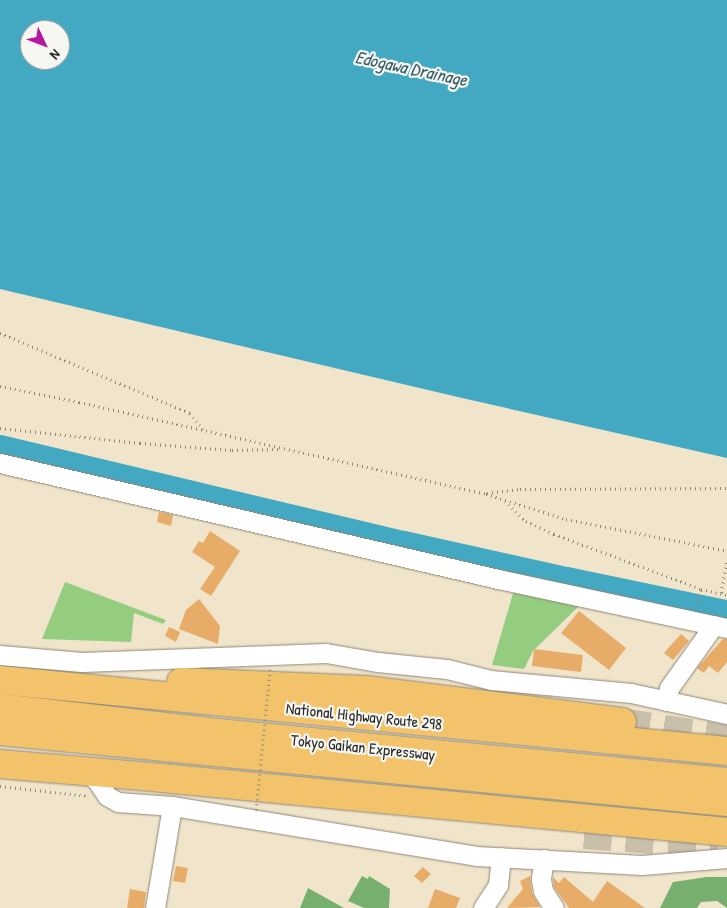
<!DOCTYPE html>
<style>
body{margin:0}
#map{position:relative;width:727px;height:908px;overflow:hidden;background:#f0e4ca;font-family:"Patrick Hand",sans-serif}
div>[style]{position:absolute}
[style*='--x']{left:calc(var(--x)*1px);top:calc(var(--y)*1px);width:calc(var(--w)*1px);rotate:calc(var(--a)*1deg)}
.green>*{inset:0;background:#94cd80}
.forest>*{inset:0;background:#77b06e}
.water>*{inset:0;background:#43a9c3}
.river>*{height:24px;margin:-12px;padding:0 12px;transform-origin:12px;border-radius:12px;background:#43a9c3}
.building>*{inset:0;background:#e7ac68}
.highway-tunnel>*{height:28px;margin-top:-14px;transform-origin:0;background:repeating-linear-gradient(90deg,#c9bfaa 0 28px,transparent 0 42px)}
.path>*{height:2.5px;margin-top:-1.25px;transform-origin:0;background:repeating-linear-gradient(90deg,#8e887a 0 1px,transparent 0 5px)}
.roads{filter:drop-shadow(0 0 1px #8e887a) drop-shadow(0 0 1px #8e887a)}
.minor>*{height:19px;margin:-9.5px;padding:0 9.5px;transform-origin:9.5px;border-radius:9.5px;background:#fff}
.highway>*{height:28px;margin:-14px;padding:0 14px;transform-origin:14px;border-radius:14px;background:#f2c36a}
.path-bridge>*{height:2.5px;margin-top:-1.25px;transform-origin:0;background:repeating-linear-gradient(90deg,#8e887a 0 1px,transparent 0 5px)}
span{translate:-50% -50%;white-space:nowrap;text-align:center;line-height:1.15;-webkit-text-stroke:4.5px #f6f6f2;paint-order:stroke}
.street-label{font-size:16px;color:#2b2b2b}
.water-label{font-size:18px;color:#355d68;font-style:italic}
.north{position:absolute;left:20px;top:20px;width:50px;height:50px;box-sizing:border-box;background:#f6f6f2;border:1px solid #a5a5a2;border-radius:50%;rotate:133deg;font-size:14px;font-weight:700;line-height:20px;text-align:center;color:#2b2b2b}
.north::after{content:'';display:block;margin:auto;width:18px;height:22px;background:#b5179e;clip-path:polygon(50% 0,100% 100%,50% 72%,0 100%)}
</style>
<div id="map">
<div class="green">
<i style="clip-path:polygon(65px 582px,166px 620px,163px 624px,134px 613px,131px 642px,42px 639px)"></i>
<i style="clip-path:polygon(514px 590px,581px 604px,533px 651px,524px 669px,492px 665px)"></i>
</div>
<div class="forest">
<i style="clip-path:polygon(362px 876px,368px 879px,369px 876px,390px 889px,389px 908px,364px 908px,348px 901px)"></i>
<i style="clip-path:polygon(707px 877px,727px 877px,727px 908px,717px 901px,701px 902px,697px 908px,660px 908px,673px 882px)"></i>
<i style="clip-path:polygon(308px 888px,344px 908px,300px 908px)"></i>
</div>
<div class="water">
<i style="clip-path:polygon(evenodd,0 0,727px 0,727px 458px,462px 398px,0 289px,0 0,30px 30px,60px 30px,60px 60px,30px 60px,30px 30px)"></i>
</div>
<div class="river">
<i style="--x:0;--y:447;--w:415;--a:13.4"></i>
<i style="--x:404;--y:543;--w:167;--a:12.5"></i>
<i style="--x:567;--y:579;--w:163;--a:11.7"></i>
</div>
<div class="building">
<i style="clip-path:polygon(159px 512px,173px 515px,171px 526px,157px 522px)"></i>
<i style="clip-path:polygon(210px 531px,240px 551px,211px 596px,200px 589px,215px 567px,192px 552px,199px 541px,203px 543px)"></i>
<i style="clip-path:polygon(199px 599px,220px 626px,218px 644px,179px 629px,186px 610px)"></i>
<i style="clip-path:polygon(579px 611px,626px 648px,609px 670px,561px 633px)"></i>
<i style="clip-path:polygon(169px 627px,180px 632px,176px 642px,165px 636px)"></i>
<i style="clip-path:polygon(681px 634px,689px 641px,673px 660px,664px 653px)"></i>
<i style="clip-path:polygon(723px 639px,727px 639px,727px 662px,718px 673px,709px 666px,704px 673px,697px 668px)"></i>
<i style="clip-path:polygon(534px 649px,583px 655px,581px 672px,532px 666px)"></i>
<i style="clip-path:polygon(176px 866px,188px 868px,185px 883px,173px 881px)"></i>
<i style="clip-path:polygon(423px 867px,431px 874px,422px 883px,414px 876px)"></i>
<i style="clip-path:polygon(530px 876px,532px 893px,540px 907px,507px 908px,523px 889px,520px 881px)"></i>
<i style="clip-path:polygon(553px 877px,559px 883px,564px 877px,593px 902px,607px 881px,645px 908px,569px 908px,554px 887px)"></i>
<i style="clip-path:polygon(130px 889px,146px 892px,144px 908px,127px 908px)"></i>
<i style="clip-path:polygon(435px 889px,460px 898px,456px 908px,428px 908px)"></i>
</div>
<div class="highway-tunnel">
<i style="--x:622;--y:722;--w:106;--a:9.2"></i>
<i style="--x:584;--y:835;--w:84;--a:4.1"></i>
<i style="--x:668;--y:841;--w:50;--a:0"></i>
</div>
<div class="path">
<i style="--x:0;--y:333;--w:206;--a:22.8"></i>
<i style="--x:190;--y:413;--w:22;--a:51"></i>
<i style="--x:0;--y:386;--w:81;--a:11.4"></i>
<i style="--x:79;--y:402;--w:417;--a:12.7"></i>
<i style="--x:486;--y:494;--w:84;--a:17.4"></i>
<i style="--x:566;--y:519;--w:164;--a:11.2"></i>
<i style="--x:0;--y:428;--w:141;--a:6.1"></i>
<i style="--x:140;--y:443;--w:92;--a:4.4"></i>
<i style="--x:232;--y:450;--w:48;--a:-1.2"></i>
<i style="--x:487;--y:493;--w:33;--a:-7"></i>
<i style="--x:520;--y:489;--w:207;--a:-0.3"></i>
<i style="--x:505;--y:501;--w:29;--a:44"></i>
<i style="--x:526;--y:521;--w:31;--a:25"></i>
<i style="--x:554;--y:534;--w:157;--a:20.5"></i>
<i style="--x:701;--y:589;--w:27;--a:13"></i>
<i style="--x:721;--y:593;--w:34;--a:-80"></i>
<i style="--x:698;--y:606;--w:17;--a:-80"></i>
<i style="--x:0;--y:786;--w:89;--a:6.5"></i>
</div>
<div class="roads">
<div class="minor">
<i style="--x:0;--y:463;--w:511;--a:13.11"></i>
<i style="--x:498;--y:579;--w:234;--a:12.1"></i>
<i style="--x:0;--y:655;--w:82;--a:4.9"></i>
<i style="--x:82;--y:662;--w:244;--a:-2.1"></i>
<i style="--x:326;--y:653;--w:53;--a:9.8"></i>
<i style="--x:378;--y:662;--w:69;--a:5.8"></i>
<i style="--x:447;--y:669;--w:45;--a:14"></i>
<i style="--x:491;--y:680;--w:141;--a:5.3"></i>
<i style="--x:631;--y:693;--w:98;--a:12.3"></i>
<i style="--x:666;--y:701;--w:13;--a:-77"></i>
<i style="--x:669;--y:688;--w:77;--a:-54.5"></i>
<i style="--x:88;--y:773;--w:12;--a:42"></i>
<i style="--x:97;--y:781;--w:18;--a:56"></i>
<i style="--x:107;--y:796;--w:13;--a:29"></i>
<i style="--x:118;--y:802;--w:54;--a:4.2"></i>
<i style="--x:172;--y:806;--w:308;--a:9.3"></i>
<i style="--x:476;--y:856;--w:166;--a:3.1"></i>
<i style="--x:642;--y:865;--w:85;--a:-4.7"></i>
<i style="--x:544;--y:859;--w:20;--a:99"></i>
<i style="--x:541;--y:879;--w:12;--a:81"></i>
<i style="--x:543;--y:891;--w:20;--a:57"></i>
<i style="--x:155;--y:908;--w:103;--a:-80.5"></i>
<i style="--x:483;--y:908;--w:27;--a:-57"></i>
<i style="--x:498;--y:885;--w:28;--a:-84"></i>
</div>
<div class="highway">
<i style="--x:0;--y:680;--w:730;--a:5.58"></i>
<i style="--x:181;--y:682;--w:185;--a:2.5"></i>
<i style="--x:366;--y:690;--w:258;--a:7.1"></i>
<i style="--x:0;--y:708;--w:220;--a:6.5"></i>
<i style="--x:219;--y:733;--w:510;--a:5.51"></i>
<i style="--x:0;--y:731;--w:730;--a:5.58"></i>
<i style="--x:0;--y:764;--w:163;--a:4.9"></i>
<i style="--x:162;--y:778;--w:568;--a:5.46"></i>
</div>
</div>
<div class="path-bridge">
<i style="--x:256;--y:810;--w:144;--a:-84.4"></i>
</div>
<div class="street-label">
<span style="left:364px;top:716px;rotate:6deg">National Highway Route 298</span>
<span style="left:363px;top:747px;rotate:6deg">Tokyo Gaikan Expressway</span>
</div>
<div class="water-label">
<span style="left:411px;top:69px;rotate:12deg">Edogawa Drainage</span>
</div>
<div class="north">N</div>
</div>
